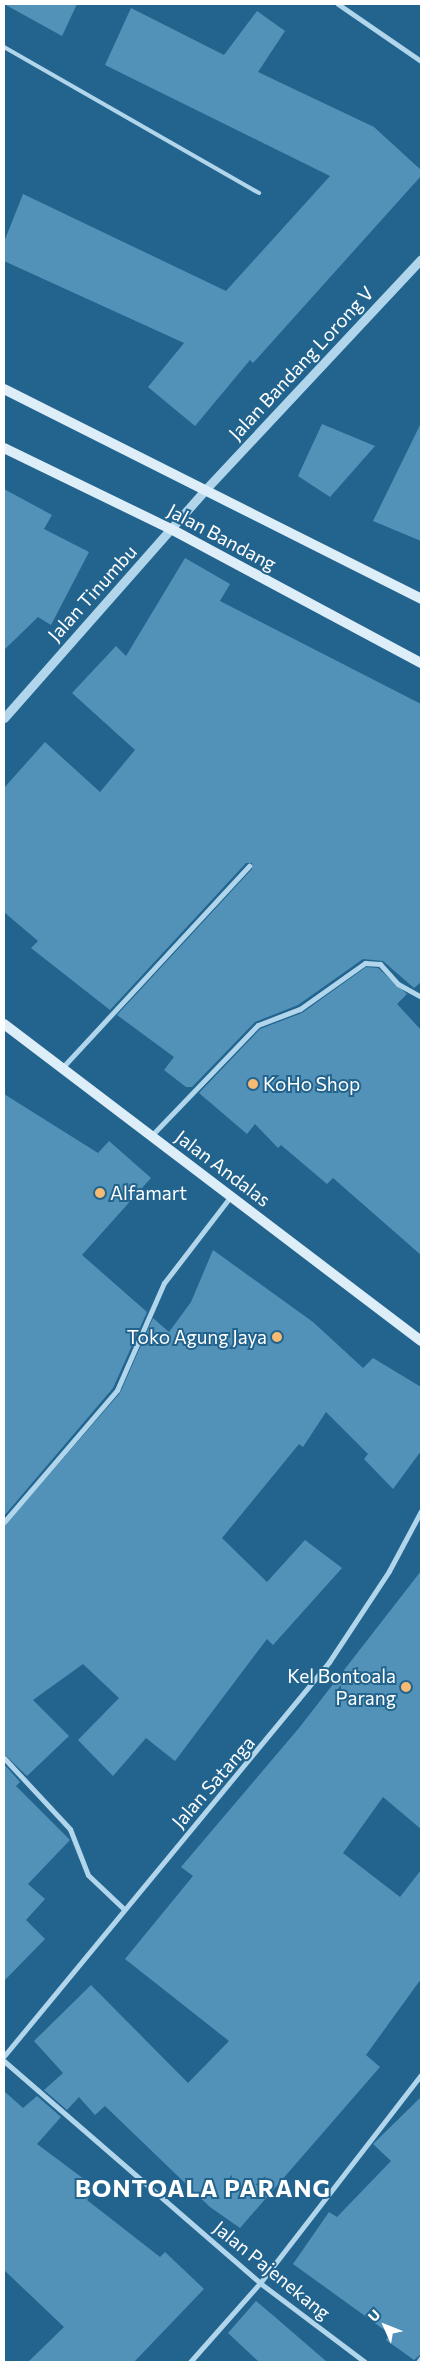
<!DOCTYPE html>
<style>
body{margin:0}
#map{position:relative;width:425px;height:2366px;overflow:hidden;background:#22648e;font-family:Commissioner,sans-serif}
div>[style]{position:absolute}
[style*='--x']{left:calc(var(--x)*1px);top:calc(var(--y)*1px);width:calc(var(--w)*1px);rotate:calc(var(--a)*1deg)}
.building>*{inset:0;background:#5392b8}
.service>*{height:4px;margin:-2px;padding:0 2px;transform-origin:2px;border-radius:2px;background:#b1d6ec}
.minor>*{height:5px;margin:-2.5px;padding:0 2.5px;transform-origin:2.5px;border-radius:2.5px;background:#b1d6ec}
.tertiary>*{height:9px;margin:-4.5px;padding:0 4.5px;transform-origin:4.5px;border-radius:4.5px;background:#b1d6ec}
.secondary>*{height:10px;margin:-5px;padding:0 5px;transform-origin:5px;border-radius:5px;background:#ddeef9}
.dots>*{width:14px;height:14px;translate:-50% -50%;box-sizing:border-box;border:2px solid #22648e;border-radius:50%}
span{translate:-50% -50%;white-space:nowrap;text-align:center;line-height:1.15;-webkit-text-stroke:4px #22648e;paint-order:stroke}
.street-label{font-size:19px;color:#fff}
.poi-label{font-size:19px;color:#fff}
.left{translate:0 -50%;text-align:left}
.right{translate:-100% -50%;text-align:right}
.district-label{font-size:24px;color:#fff;font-weight:700;letter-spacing:1px}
.frame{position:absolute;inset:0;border:5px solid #fff;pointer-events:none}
.north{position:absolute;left:360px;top:2301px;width:50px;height:50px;-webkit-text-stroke:4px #22648e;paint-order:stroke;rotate:314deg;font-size:14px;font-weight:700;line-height:20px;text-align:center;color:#fff}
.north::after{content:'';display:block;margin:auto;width:18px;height:22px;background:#fff;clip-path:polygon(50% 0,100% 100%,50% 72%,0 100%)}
</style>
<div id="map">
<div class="building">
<i style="clip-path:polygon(4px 4px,77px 4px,62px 36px)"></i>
<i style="clip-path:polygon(131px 8px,224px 55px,257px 11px,285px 31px,258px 72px,374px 127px,421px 170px,421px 176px,253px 363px,250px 360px,195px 426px,148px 387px,184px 343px,4px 261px,4px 242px,23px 194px,226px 291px,330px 176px,105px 65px)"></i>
<i style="clip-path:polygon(421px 423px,421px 541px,373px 521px)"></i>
<i style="clip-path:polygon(322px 424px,375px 446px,330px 497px,298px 476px)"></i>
<i style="clip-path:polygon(4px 489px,52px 515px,44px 529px,89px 552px,51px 625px,38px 617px,4px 650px)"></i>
<i style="clip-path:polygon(185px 558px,230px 584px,220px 601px,421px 704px,421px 982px,414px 988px,383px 961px,363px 959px,298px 1005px,255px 1022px,192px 1087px,186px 1087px,164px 1070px,174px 1057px,117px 1015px,252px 869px,252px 863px,246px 863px,110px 1010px,31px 948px,38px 941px,4px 912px,4px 788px,45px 742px,100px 792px,135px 750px,72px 693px,116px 646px,126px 656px)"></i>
<i style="clip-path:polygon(366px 967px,378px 968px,407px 994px,397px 1004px,421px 1030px,421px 1255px,333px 1178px,327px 1184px,281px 1145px,278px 1148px,255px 1124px,247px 1134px,199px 1093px,260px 1029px,302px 1013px)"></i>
<i style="clip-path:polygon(4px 1094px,98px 1153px,109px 1141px,151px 1178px,82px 1255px,147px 1312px,113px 1388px,4px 1516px)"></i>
<i style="clip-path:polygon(213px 1250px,313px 1322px,363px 1368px,373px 1358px,421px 1387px,421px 1451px,393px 1489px,364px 1459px,368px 1454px,326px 1412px,303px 1447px,299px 1444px,222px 1538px,267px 1582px,305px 1540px,342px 1568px,273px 1645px,267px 1639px,175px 1761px,146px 1738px,113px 1776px,78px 1740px,119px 1698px,83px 1664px,33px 1700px,69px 1736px,27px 1776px,4px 1754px,4px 1526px,120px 1393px,153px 1318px,169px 1332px,191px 1302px)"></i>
<i style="clip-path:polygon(421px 1571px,421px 1829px,383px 1797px,343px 1853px,400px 1897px,421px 1870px,421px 1979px,366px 2055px,380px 2067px,240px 2228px,210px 2207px,105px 2106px,95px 2115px,79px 2097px,67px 2110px,44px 2090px,63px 2073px,34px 2041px,91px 1985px,188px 2083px,229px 2041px,125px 1959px,193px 1876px,181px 1867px,299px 1728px)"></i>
<i style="clip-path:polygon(4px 1764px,20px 1782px,16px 1786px,70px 1840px,28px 1884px,45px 1899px,26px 1920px,45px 1939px,4px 1981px)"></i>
<i style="clip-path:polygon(4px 2091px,23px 2108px,37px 2096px,61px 2117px,37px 2144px,96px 2188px,87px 2200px,160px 2257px,165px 2252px,204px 2289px,134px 2362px,28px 2362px,64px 2327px,4px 2270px)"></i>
<i style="clip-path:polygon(421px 2097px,421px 2354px,414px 2360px,386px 2340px,390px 2334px,293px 2264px,329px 2212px,337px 2217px,391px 2161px,373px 2144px)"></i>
<i style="clip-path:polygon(256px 2301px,275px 2317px,327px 2362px,259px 2362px,228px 2333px)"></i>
</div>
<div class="service">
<i style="--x:4;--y:47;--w:294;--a:29.8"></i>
</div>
<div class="minor">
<i style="--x:338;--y:4;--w:101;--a:34.5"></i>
<i style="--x:61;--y:1069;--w:277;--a:-47.2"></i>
<i style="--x:151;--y:1136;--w:154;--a:-46.1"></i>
<i style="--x:258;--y:1025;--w:45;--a:-20.9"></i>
<i style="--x:300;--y:1009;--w:80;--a:-35.3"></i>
<i style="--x:365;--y:963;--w:15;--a:4"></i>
<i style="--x:380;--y:964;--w:27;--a:48"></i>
<i style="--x:398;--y:984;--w:26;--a:29"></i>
<i style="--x:4;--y:1522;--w:174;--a:-49.4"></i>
<i style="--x:117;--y:1390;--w:117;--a:-66.3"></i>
<i style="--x:164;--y:1283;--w:110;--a:-52.4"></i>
<i style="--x:4;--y:1758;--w:97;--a:47.1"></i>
<i style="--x:70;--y:1829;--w:49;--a:68.6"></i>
<i style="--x:88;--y:1875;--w:50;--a:43.4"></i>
<i style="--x:4;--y:2056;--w:511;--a:-50.48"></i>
<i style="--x:329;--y:1662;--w:109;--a:-56.6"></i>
<i style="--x:389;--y:1571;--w:68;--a:-61.9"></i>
<i style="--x:4;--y:2061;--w:339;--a:40.9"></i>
<i style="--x:260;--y:2283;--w:131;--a:37"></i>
<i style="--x:190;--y:2362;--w:106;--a:-48.5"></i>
<i style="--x:260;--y:2283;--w:263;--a:-52.3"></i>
<i style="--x:418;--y:2362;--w:5;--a:-53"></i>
</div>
<div class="tertiary">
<i style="--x:4;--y:718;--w:304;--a:-48.6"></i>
<i style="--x:205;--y:490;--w:316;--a:-46.9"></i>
</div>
<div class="secondary">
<i style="--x:4;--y:389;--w:467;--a:26.7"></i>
<i style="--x:4;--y:448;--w:186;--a:25.9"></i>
<i style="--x:171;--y:529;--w:284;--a:28.2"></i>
<i style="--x:4;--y:1024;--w:524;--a:37.24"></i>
</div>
<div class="dots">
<i style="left:253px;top:1084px;background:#f7ba73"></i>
<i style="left:100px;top:1193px;background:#f7ba73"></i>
<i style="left:277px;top:1337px;background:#f7ba73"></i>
<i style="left:406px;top:1687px;background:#f7ba73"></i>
</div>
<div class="street-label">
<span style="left:301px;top:363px;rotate:-47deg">Jalan Bandang Lorong V</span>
<span style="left:222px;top:537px;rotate:28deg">Jalan Bandang</span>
<span style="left:92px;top:593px;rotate:-48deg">Jalan Tinumbu</span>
<span style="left:223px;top:1168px;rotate:37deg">Jalan Andalas</span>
<span style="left:213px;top:1782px;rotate:-49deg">Jalan Satanga</span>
<span style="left:272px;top:2270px;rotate:39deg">Jalan Pajenekang</span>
</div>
<div class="poi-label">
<span class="left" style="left:263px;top:1084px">KoHo Shop</span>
<span class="left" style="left:110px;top:1193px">Alfamart</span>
<span class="right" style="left:267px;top:1337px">Toko Agung Jaya</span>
<span class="right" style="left:396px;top:1687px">Kel Bontoala<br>Parang</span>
</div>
<div class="district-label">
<span style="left:203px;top:2188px">BONTOALA PARANG</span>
</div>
<div class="frame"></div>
<div class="north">U</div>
</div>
